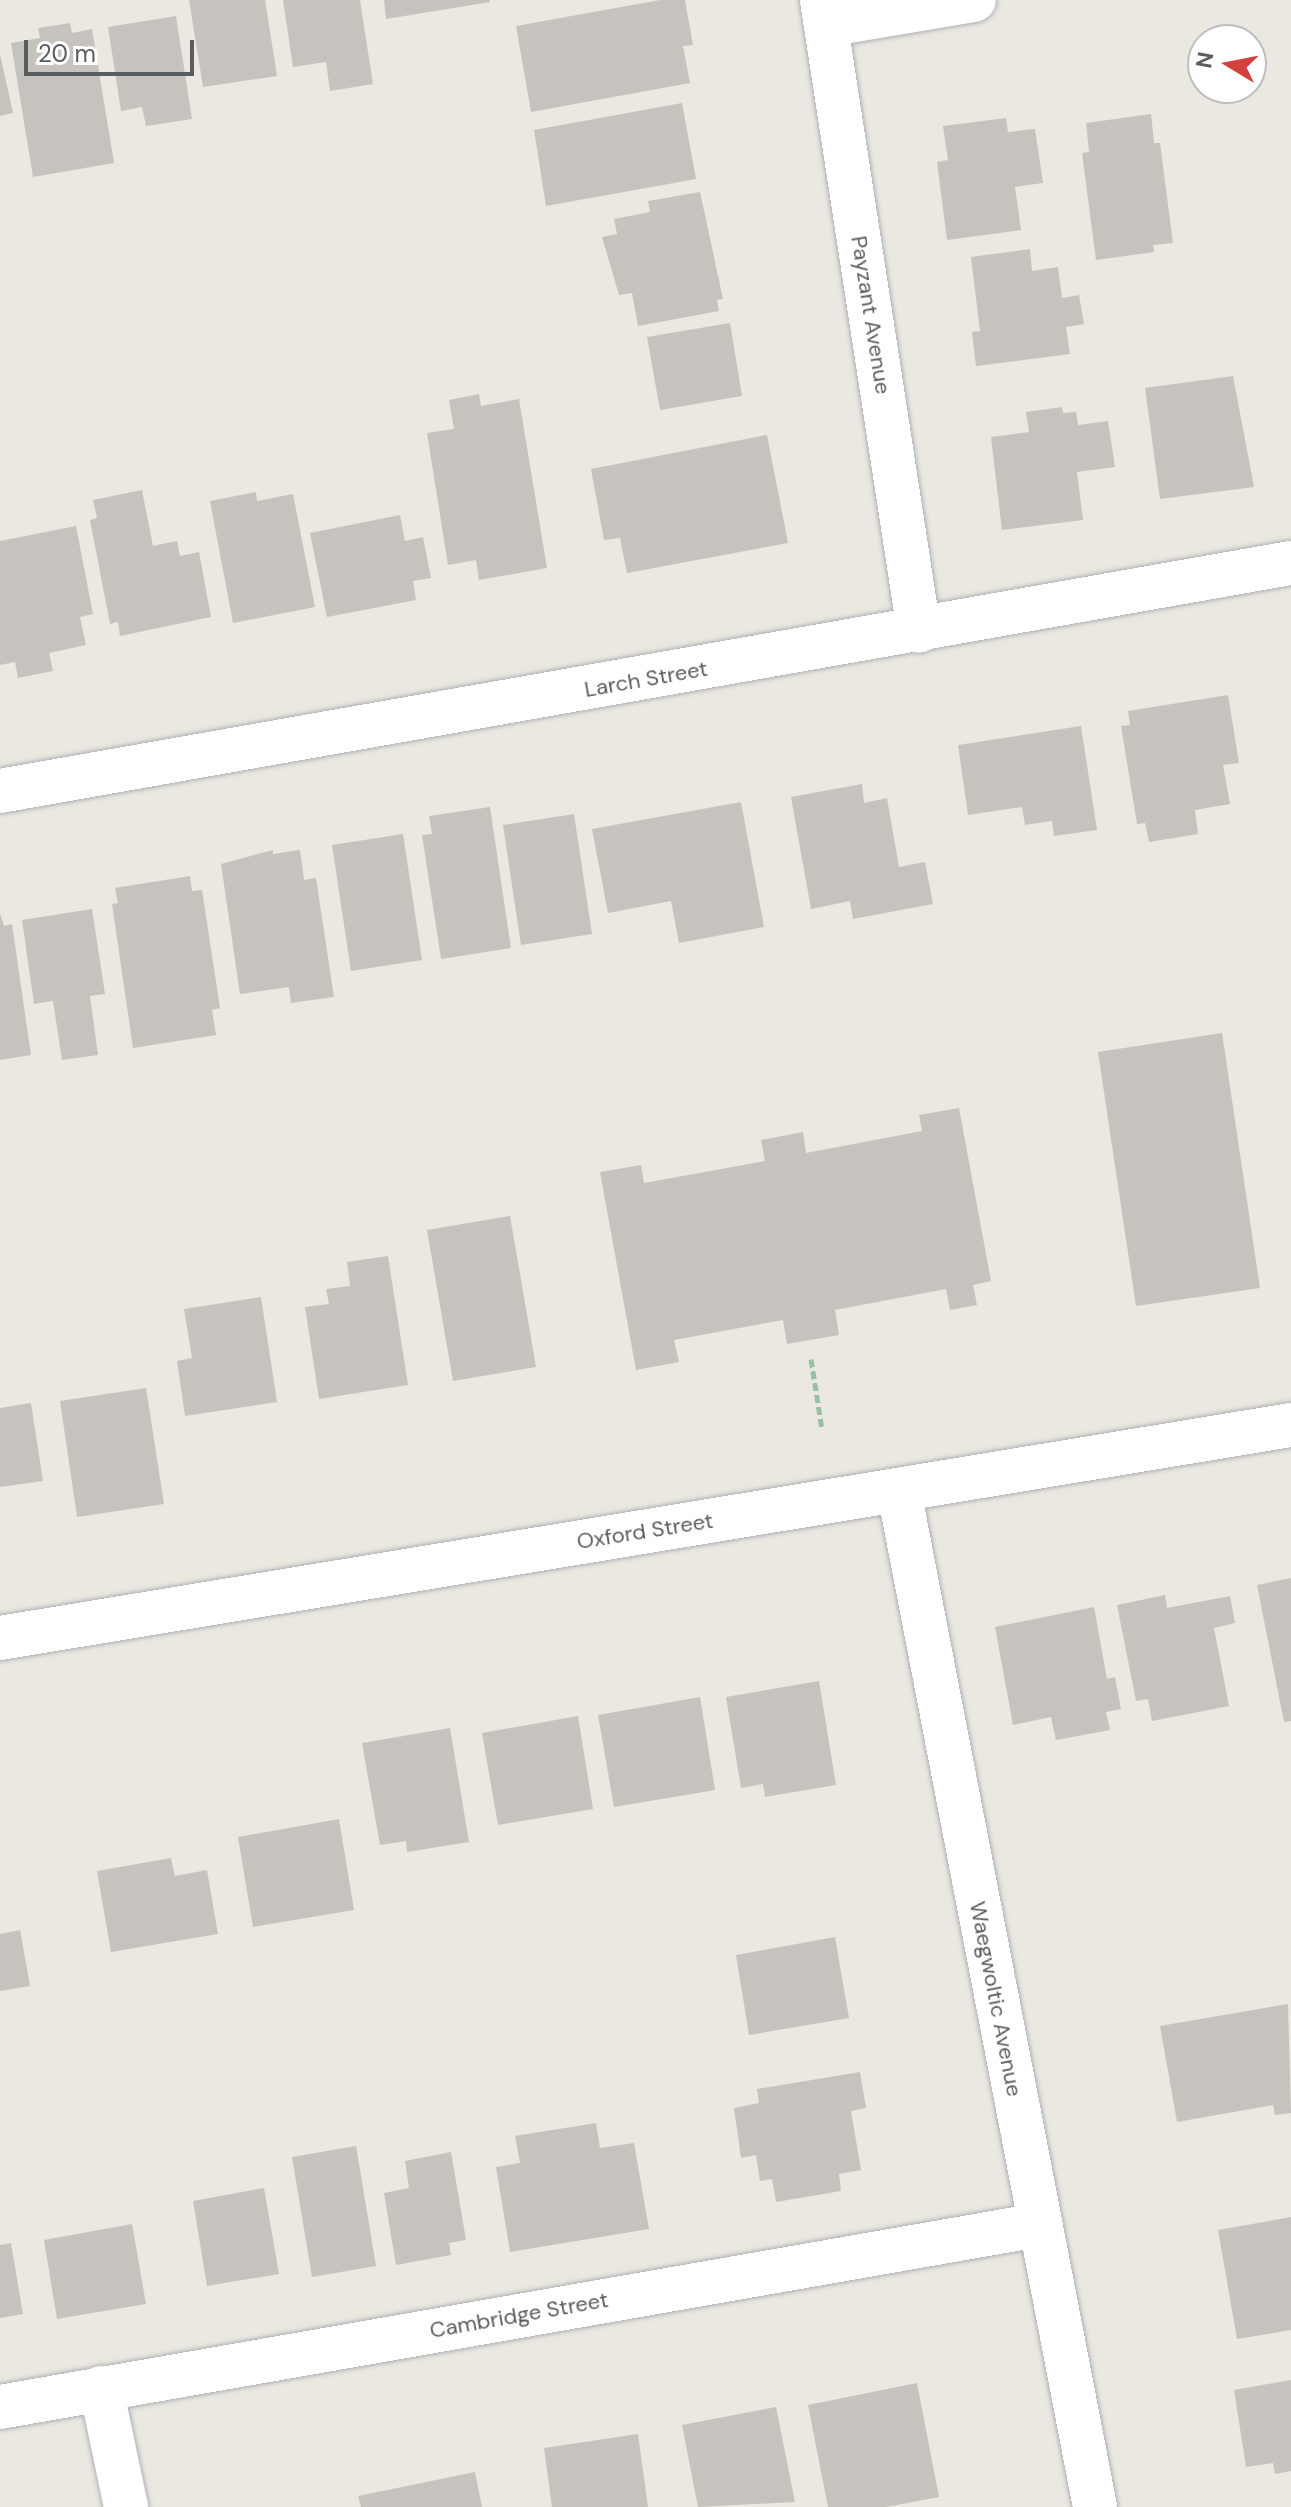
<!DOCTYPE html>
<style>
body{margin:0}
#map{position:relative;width:1291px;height:2507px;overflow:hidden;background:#eae8e1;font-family:"DM Sans",sans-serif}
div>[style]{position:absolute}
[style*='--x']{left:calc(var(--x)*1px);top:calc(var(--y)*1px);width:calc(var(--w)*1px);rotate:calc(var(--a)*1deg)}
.building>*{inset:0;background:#c6c3be}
.path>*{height:5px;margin-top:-2.5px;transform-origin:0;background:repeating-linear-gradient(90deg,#9ac0a2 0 8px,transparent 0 12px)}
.roads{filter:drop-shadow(0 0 2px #aeb1b5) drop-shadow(0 0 2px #aeb1b5)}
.minor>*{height:44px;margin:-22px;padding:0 22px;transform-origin:22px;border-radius:22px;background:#fff}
.secondary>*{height:44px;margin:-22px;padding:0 22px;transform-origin:22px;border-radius:22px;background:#fff}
span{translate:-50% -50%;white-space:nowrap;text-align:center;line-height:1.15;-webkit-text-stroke:6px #fff;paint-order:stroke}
.street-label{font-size:22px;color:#595d60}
.north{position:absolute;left:1187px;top:24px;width:80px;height:80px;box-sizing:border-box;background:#fff;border:2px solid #bdbebf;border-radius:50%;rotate:280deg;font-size:22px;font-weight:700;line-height:32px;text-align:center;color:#595d60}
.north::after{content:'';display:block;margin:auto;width:28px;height:36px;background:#d3413e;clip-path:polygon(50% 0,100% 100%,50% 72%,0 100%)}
.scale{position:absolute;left:24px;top:40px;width:170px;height:36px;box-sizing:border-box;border:4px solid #595d60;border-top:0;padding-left:10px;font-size:24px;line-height:28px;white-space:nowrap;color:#595d60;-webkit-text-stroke:6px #fff;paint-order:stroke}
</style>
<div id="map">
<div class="building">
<i style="clip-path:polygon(189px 0,265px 0,277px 76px,203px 87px)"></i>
<i style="clip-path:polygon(283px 0,360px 0,373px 84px,330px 91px,326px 62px,293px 67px)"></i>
<i style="clip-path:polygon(384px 0,490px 0,490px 2px,386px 19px)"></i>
<i style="clip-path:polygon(660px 0,685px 0,693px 45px,683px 46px,690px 83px,531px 112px,516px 26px)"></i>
<i style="clip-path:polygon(176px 16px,192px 119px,146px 126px,142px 107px,121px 111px,108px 27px)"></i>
<i style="clip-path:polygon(70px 23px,72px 33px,92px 29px,114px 163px,33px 177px,11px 43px,40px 38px,38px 28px)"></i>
<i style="clip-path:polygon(0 54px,13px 113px,0 116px)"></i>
<i style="clip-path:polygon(682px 103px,696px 179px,546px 206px,534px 130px)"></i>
<i style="clip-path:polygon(1151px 114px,1154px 143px,1160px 143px,1173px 243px,1153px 245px,1154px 252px,1096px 260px,1082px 153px,1089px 152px,1086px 123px)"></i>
<i style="clip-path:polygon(1006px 118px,1008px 132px,1035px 129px,1043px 183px,1015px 187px,1021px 230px,947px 240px,937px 162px,948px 160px,943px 126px)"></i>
<i style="clip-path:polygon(700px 192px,723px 299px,717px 300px,719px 311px,638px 326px,632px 293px,619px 295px,602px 237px,617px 234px,614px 219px,650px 212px,648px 201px)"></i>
<i style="clip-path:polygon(1030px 249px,1032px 271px,1058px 267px,1062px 298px,1079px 295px,1084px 324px,1066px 327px,1070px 354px,976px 366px,972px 332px,980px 331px,971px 257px)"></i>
<i style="clip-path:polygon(730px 323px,742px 396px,660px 410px,647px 337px)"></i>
<i style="clip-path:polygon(1233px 376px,1254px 487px,1160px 499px,1145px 388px)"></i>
<i style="clip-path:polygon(479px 394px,481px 406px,519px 399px,547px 568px,479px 580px,476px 560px,448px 565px,427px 433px,454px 429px,449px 400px)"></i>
<i style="clip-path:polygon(1062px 407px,1063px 413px,1076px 412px,1078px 425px,1108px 421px,1115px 467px,1077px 472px,1083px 520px,1002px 530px,991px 437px,1029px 432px,1026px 412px)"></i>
<i style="clip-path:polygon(767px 435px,788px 543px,627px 573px,620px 538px,604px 540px,591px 469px)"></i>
<i style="clip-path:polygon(142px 490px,153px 546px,177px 541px,180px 556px,199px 552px,211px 617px,120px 636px,118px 622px,110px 624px,90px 520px,97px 518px,93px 500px)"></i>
<i style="clip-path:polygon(256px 492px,257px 501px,293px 494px,315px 607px,233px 623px,210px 501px)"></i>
<i style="clip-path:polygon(400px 515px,405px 541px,423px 537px,431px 578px,413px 581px,416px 600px,327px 617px,310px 533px)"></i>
<i style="clip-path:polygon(76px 526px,93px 614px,80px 617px,86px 645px,49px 653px,53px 671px,18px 678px,15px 662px,0 665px,0 541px)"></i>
<i style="clip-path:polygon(1228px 695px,1239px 763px,1223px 765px,1230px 804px,1195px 810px,1198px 834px,1149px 842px,1145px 823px,1137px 824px,1121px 726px,1130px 725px,1128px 711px)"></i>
<i style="clip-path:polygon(1081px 726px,1097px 830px,1054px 836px,1052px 821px,1025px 825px,1022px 807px,968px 815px,958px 745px)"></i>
<i style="clip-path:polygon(862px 784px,864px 803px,887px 798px,899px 867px,925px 862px,933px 904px,853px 919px,850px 901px,811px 909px,791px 797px)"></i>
<i style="clip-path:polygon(741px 802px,764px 927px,679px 943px,671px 901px,608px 913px,592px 829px)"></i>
<i style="clip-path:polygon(490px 807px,511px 948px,441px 959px,422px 835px,432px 834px,429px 816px)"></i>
<i style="clip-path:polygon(574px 814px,592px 934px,521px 945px,503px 825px)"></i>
<i style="clip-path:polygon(403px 834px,422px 960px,351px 971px,332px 845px)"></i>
<i style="clip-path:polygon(273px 850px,273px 854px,300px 850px,304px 880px,316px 878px,334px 997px,291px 1003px,289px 987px,240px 994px,221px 864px)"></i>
<i style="clip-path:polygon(190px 876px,192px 891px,202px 890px,220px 1008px,212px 1010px,216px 1035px,133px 1048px,112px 904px,118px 903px,115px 888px)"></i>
<i style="clip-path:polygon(92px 909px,105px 994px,90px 996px,98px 1055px,62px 1060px,53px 1001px,34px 1004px,22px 920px)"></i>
<i style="clip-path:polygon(0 913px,4px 926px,12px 924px,31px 1055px,0 1060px)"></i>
<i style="clip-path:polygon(1222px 1033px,1260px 1288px,1136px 1306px,1098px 1052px)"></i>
<i style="clip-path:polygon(959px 1108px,991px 1281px,973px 1285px,977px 1305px,950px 1310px,946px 1289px,835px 1310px,839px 1335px,787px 1344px,783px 1320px,674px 1340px,679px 1362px,636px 1370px,600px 1172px,641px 1165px,644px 1183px,765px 1161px,761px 1140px,803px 1132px,806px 1153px,922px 1131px,919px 1115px)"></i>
<i style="clip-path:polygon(510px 1216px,536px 1367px,453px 1381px,427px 1230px)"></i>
<i style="clip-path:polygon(388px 1256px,408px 1385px,319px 1399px,305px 1307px,329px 1304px,326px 1289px,350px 1286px,347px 1262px)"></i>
<i style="clip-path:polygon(261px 1297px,277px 1402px,185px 1416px,177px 1361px,192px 1358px,184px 1309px)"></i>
<i style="clip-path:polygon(146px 1388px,164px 1504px,77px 1517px,60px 1401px)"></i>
<i style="clip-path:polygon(31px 1403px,43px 1481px,0 1487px,0 1408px)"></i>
<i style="clip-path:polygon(1291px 1578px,1291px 1721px,1284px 1722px,1257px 1585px)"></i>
<i style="clip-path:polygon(1165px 1595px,1167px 1608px,1230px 1596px,1235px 1623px,1214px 1628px,1229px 1706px,1152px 1721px,1148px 1699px,1136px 1701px,1117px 1605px)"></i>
<i style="clip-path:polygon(1094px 1607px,1107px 1679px,1115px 1677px,1121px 1709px,1106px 1712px,1110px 1730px,1056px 1740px,1051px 1717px,1013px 1725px,995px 1627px)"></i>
<i style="clip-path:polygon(819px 1681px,836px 1785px,765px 1797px,763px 1784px,741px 1788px,726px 1697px)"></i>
<i style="clip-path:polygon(700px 1697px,715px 1790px,614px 1807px,598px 1715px)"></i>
<i style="clip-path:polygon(578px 1716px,593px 1809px,498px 1825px,482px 1733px)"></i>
<i style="clip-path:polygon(450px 1728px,469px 1842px,407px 1852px,406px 1841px,380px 1845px,362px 1743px)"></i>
<i style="clip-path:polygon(339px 1819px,354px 1910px,253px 1927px,238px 1837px)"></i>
<i style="clip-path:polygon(171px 1858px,175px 1876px,207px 1870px,218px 1934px,111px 1952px,97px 1871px)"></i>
<i style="clip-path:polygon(20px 1930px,30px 1986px,0 1991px,0 1934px)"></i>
<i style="clip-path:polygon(835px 1937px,849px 2018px,749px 2035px,736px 1955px)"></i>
<i style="clip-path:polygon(1288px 2004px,1291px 2113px,1275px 2115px,1273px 2105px,1177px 2122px,1160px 2026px)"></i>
<i style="clip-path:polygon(860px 2072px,866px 2108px,851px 2111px,861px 2170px,839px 2174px,841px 2191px,776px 2202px,772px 2179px,760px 2181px,756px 2155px,741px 2158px,734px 2108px,759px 2103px,757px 2089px)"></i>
<i style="clip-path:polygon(596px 2123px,600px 2148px,634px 2143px,649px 2229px,510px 2252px,496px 2167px,520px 2163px,515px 2136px)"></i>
<i style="clip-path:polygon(356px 2146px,376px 2266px,312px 2277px,292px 2157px)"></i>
<i style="clip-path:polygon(451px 2152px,466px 2240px,449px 2243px,451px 2255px,396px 2265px,384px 2193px,409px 2188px,405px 2161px)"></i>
<i style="clip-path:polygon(264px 2188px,279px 2274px,207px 2286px,193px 2201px)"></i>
<i style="clip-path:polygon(1291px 2217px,1291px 2330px,1237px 2339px,1218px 2230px)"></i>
<i style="clip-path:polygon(132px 2224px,146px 2304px,57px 2319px,44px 2240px)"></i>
<i style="clip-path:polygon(11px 2243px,23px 2314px,0 2318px,0 2245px)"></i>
<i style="clip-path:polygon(1291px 2380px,1291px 2471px,1275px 2474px,1273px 2463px,1246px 2467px,1234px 2390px)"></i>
<i style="clip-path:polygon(917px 2383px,939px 2497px,886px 2507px,828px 2507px,808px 2405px)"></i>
<i style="clip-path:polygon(776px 2407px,795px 2502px,698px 2507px,682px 2425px)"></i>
<i style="clip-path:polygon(638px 2434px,648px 2507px,552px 2507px,544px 2448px)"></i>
<i style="clip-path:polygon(475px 2472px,482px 2507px,361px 2507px,358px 2496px)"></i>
</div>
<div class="path">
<i style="--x:811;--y:1359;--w:71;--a:81.1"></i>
</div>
<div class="roads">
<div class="minor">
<i style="--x:822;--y:0;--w:638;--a:81.26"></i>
<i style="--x:826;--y:25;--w:150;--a:-9.6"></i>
<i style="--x:0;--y:791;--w:1311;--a:-10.02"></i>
<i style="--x:899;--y:1491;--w:1035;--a:79.08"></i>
<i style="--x:101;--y:2388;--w:122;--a:78.1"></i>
<i style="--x:0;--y:2407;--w:1054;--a:-9.94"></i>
</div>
<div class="secondary">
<i style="--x:0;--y:1638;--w:1308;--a:-9.37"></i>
</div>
</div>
<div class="street-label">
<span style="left:871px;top:315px;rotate:81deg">Payzant Avenue</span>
<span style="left:646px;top:679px;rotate:-10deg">Larch Street</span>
<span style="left:645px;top:1531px;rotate:-9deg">Oxford Street</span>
<span style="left:996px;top:1999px;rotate:79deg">Waegwoltic Avenue</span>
<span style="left:519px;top:2315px;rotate:-10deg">Cambridge Street</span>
</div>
<div class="north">N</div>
<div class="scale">20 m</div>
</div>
